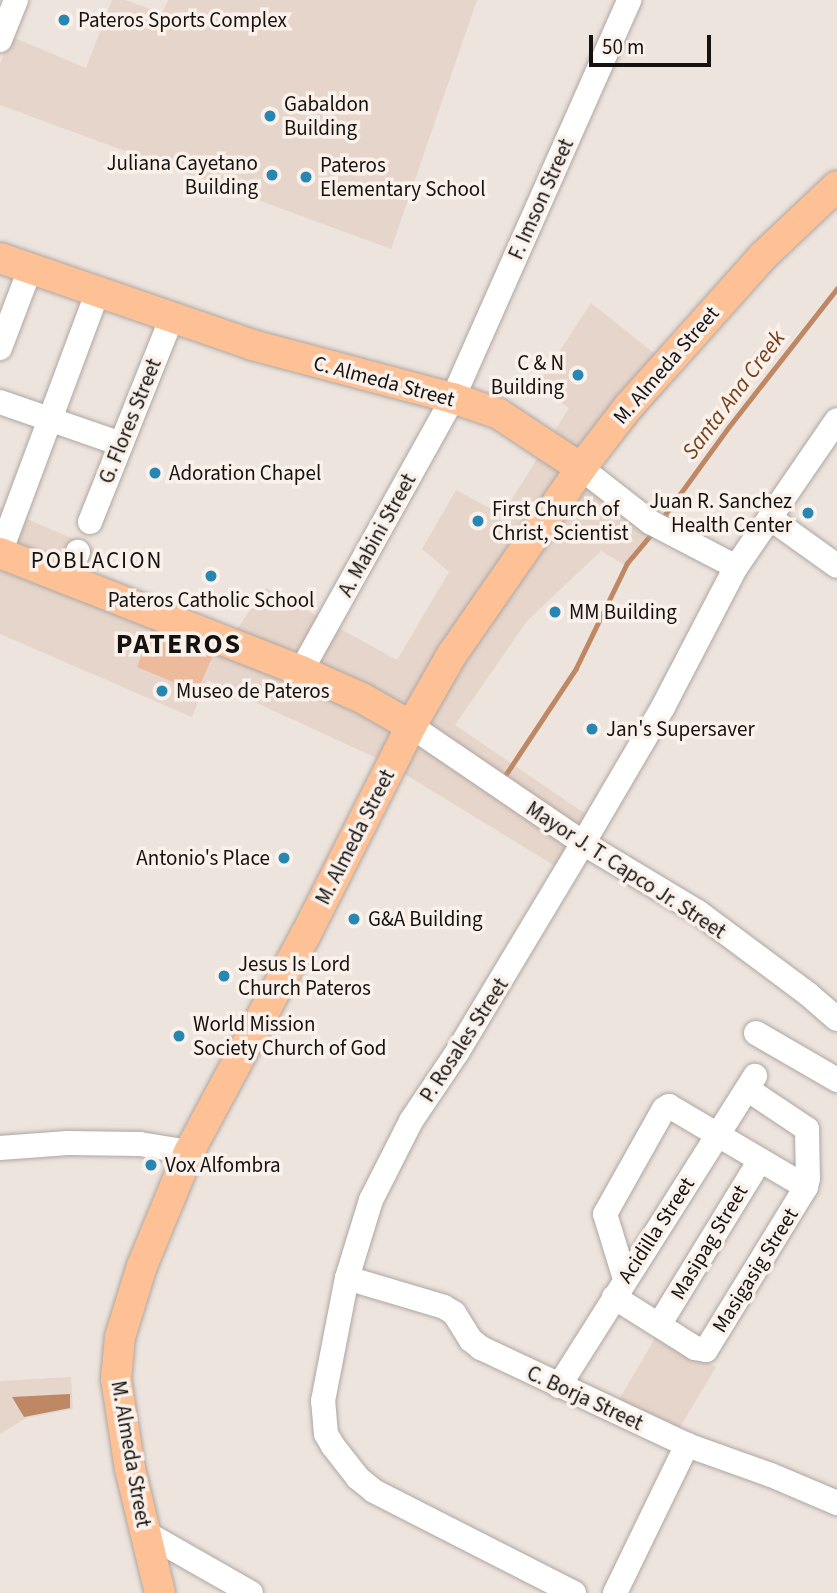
<!DOCTYPE html>
<style>
body{margin:0}
#map{position:relative;width:837px;height:1593px;overflow:hidden;background:#ede4de;font-family:"Source Sans 3",sans-serif}
div>[style]{position:absolute}
[style*='--x']{left:calc(var(--x)*1px);top:calc(var(--y)*1px);width:calc(var(--w)*1px);rotate:calc(var(--a)*1deg)}
.built>*{inset:0;background:#e6d5cb}
.green>*{inset:0;background:#edba9b}
.water>*{inset:0;background:#bf8865}
.stream>*{height:5px;margin:-2.5px;padding:0 2.5px;transform-origin:2.5px;border-radius:2.5px;background:#bf8865}
.roads{filter:drop-shadow(0 0 2px #afa6a0) drop-shadow(0 0 2px #afa6a0)}
.minor>*{height:24px;margin:-12px;padding:0 12px;transform-origin:12px;border-radius:12px;background:#fff}
.major>*{height:30px;margin:-15px;padding:0 15px;transform-origin:15px;border-radius:15px;background:#fec196}
.dots>*{width:19px;height:19px;translate:-50% -50%;box-sizing:border-box;border:4px solid #faf1eb;border-radius:50%}
span{translate:-50% -50%;white-space:nowrap;text-align:center;line-height:1.15;-webkit-text-stroke:7px #faf1eb;paint-order:stroke}
.poi-label{font-size:21px;color:#151210}
.left{translate:0 -50%;text-align:left}
.right{translate:-100% -50%;text-align:right}
.street-label{font-size:21px;color:#151210}
.water-label{font-size:23px;color:#753f18;font-style:italic}
.neighbourhood-label{font-size:23px;color:#151210;letter-spacing:2px}
.district-label{font-size:28px;color:#151210;font-weight:700;letter-spacing:2px}
.scale{position:absolute;left:589px;top:35px;width:122px;height:32px;box-sizing:border-box;border:4px solid #151210;border-top:0;padding-left:9px;font-size:21px;line-height:24px;white-space:nowrap;color:#151210;-webkit-text-stroke:5px #faf1eb;paint-order:stroke}
</style>
<div id="map">
<div class="built">
<i style="clip-path:polygon(112px 0,125px 0,162px 13px,168px 0,477px 0,391px 249px,0 105px,0 64px,10px 36px,86px 68px)"></i>
<i style="clip-path:polygon(591px 303px,679px 373px,597px 471px,662px 525px,628px 567px,601px 551px,527px 621px,455px 725px,590px 817px,560px 869px,385px 762px,207px 680px,192px 717px,0 634px,0 507px,96px 549px,86px 576px,234px 633px,266px 588px,397px 660px,449px 572px,422px 549px,456px 490px,502px 515px,569px 408px,537px 386px)"></i>
<i style="clip-path:polygon(658px 1333px,716px 1367px,674px 1437px,614px 1408px)"></i>
<i style="clip-path:polygon(71px 1377px,73px 1409px,26px 1418px,0 1434px,0 1381px)"></i>
</div>
<div class="green">
<i style="clip-path:polygon(154px 621px,217px 646px,197px 692px,137px 667px)"></i>
</div>
<div class="water">
<i style="clip-path:polygon(70px 1394px,70px 1408px,24px 1417px,12px 1397px)"></i>
</div>
<div class="stream">
<i style="--x:661;--y:520;--w:112;--a:-54"></i>
<i style="--x:727;--y:429;--w:179;--a:-52"></i>
<i style="--x:502;--y:780;--w:134;--a:-56.5"></i>
<i style="--x:576;--y:668;--w:117;--a:-64.1"></i>
<i style="--x:627;--y:563;--w:40;--a:-50"></i>
</div>
<div class="roads">
<div class="minor">
<i style="--x:0;--y:40;--w:43;--a:-68.2"></i>
<i style="--x:0;--y:348;--w:85;--a:-69.2"></i>
<i style="--x:0;--y:402;--w:128;--a:19.1"></i>
<i style="--x:581;--y:468;--w:88;--a:38"></i>
<i style="--x:650;--y:522;--w:97;--a:27.6"></i>
<i style="--x:770;--y:518;--w:82;--a:35.6"></i>
<i style="--x:90;--y:522;--w:219;--a:-68.2"></i>
<i style="--x:0;--y:553;--w:277;--a:-69.5"></i>
<i style="--x:68;--y:579;--w:29;--a:-70"></i>
<i style="--x:301;--y:671;--w:312;--a:-60.9"></i>
<i style="--x:453;--y:398;--w:435;--a:-66.1"></i>
<i style="--x:411;--y:726;--w:208;--a:34.2"></i>
<i style="--x:583;--y:843;--w:134;--a:31"></i>
<i style="--x:698;--y:912;--w:137;--a:36.7"></i>
<i style="--x:808;--y:994;--w:38;--a:41"></i>
<i style="--x:756;--y:1033;--w:94;--a:30.1"></i>
<i style="--x:0;--y:1148;--w:68;--a:-4.2"></i>
<i style="--x:68;--y:1143;--w:72;--a:0.8"></i>
<i style="--x:140;--y:1144;--w:50;--a:9.3"></i>
<i style="--x:347;--y:1278;--w:101;--a:16.6"></i>
<i style="--x:444;--y:1307;--w:12;--a:31"></i>
<i style="--x:454;--y:1313;--w:32;--a:58"></i>
<i style="--x:471;--y:1340;--w:13;--a:39"></i>
<i style="--x:481;--y:1348;--w:228;--a:25.2"></i>
<i style="--x:687;--y:1445;--w:89;--a:19.7"></i>
<i style="--x:771;--y:1475;--w:72;--a:23"></i>
<i style="--x:625;--y:1279;--w:68;--a:-107.1"></i>
<i style="--x:605;--y:1214;--w:120;--a:-60.7"></i>
<i style="--x:664;--y:1109;--w:6;--a:-31"></i>
<i style="--x:669;--y:1106;--w:159;--a:30.6"></i>
<i style="--x:614;--y:1297;--w:96;--a:32.2"></i>
<i style="--x:695;--y:1348;--w:11;--a:10"></i>
<i style="--x:706;--y:1350;--w:191;--a:-58.5"></i>
<i style="--x:806;--y:1187;--w:9;--a:-77"></i>
<i style="--x:808;--y:1178;--w:49;--a:-91.2"></i>
<i style="--x:807;--y:1129;--w:72;--a:-146.3"></i>
<i style="--x:659;--y:1325;--w:193;--a:-58.5"></i>
<i style="--x:559;--y:1386;--w:367;--a:-57.7"></i>
<i style="--x:144;--y:1532;--w:123;--a:29.7"></i>
<i style="--x:574;--y:1593;--w:225;--a:-153"></i>
<i style="--x:374;--y:1491;--w:21;--a:-141"></i>
<i style="--x:358;--y:1478;--w:41;--a:-128"></i>
<i style="--x:333;--y:1446;--w:14;--a:-120"></i>
<i style="--x:326;--y:1434;--w:33;--a:-95"></i>
<i style="--x:323;--y:1401;--w:125;--a:-79"></i>
<i style="--x:347;--y:1278;--w:82;--a:-72.9"></i>
<i style="--x:371;--y:1200;--w:89;--a:-63.1"></i>
<i style="--x:411;--y:1121;--w:84;--a:-56.1"></i>
<i style="--x:458;--y:1051;--w:246;--a:-59"></i>
<i style="--x:585;--y:840;--w:154;--a:-59.6"></i>
<i style="--x:663;--y:707;--w:158;--a:-62.5"></i>
<i style="--x:736;--y:567;--w:178;--a:-55.5"></i>
<i style="--x:615;--y:1593;--w:165;--a:-64.1"></i>
</div>
<div class="major">
<i style="--x:0;--y:258;--w:267;--a:19"></i>
<i style="--x:252;--y:345;--w:208;--a:14.8"></i>
<i style="--x:453;--y:398;--w:49;--a:19.2"></i>
<i style="--x:499;--y:414;--w:98;--a:33.4"></i>
<i style="--x:0;--y:553;--w:323;--a:21.4"></i>
<i style="--x:301;--y:671;--w:67;--a:23.9"></i>
<i style="--x:362;--y:698;--w:56;--a:29.7"></i>
<i style="--x:160;--y:1593;--w:128;--a:-103.6"></i>
<i style="--x:130;--y:1469;--w:91;--a:-98.8"></i>
<i style="--x:116;--y:1379;--w:42;--a:-84.6"></i>
<i style="--x:120;--y:1337;--w:74;--a:-72.8"></i>
<i style="--x:142;--y:1266;--w:123;--a:-67.6"></i>
<i style="--x:189;--y:1152;--w:245;--a:-61.8"></i>
<i style="--x:305;--y:936;--w:235;--a:-63.2"></i>
<i style="--x:411;--y:726;--w:81;--a:-60.3"></i>
<i style="--x:451;--y:656;--w:229;--a:-55.3"></i>
<i style="--x:581;--y:468;--w:78;--a:-52.3"></i>
<i style="--x:629;--y:406;--w:200;--a:-48.2"></i>
<i style="--x:762;--y:257;--w:103;--a:-43.4"></i>
</div>
</div>
<div class="dots">
<i style="left:64px;top:20px;background:#2787b2"></i>
<i style="left:270px;top:116px;background:#2787b2"></i>
<i style="left:272px;top:175px;background:#2787b2"></i>
<i style="left:306px;top:177px;background:#2787b2"></i>
<i style="left:578px;top:375px;background:#2787b2"></i>
<i style="left:155px;top:473px;background:#2787b2"></i>
<i style="left:808px;top:513px;background:#2787b2"></i>
<i style="left:478px;top:521px;background:#2787b2"></i>
<i style="left:211px;top:576px;background:#2787b2"></i>
<i style="left:555px;top:612px;background:#2787b2"></i>
<i style="left:162px;top:691px;background:#2787b2"></i>
<i style="left:592px;top:729px;background:#2787b2"></i>
<i style="left:284px;top:858px;background:#2787b2"></i>
<i style="left:354px;top:919px;background:#2787b2"></i>
<i style="left:224px;top:976px;background:#2787b2"></i>
<i style="left:179px;top:1036px;background:#2787b2"></i>
<i style="left:151px;top:1165px;background:#2787b2"></i>
</div>
<div class="poi-label">
<span class="left" style="left:78px;top:20px">Pateros Sports Complex</span>
<span class="left" style="left:284px;top:116px">Gabaldon<br>Building</span>
<span class="right" style="left:258px;top:175px">Juliana Cayetano<br>Building</span>
<span class="left" style="left:320px;top:177px">Pateros<br>Elementary School</span>
<span class="right" style="left:564px;top:375px">C &amp; N<br>Building</span>
<span class="left" style="left:169px;top:473px">Adoration Chapel</span>
<span class="right" style="left:792px;top:513px">Juan R. Sanchez<br>Health Center</span>
<span class="left" style="left:492px;top:521px">First Church of<br>Christ, Scientist</span>
<span style="left:211px;top:600px">Pateros Catholic School</span>
<span class="left" style="left:569px;top:612px">MM Building</span>
<span class="left" style="left:176px;top:691px">Museo de Pateros</span>
<span class="left" style="left:606px;top:729px">Jan's Supersaver</span>
<span class="right" style="left:270px;top:858px">Antonio's Place</span>
<span class="left" style="left:368px;top:919px">G&amp;A Building</span>
<span class="left" style="left:238px;top:976px">Jesus Is Lord<br>Church Pateros</span>
<span class="left" style="left:193px;top:1036px">World Mission<br>Society Church of God</span>
<span class="left" style="left:165px;top:1165px">Vox Alfombra</span>
</div>
<div class="street-label">
<span style="left:541px;top:199px;rotate:-66deg">F. Imson Street</span>
<span style="left:666px;top:365px;rotate:-49deg">M. Almeda Street</span>
<span style="left:384px;top:381px;rotate:15deg">C. Almeda Street</span>
<span style="left:130px;top:421px;rotate:-68deg">G. Flores Street</span>
<span style="left:377px;top:535px;rotate:-61deg">A. Mabini Street</span>
<span style="left:355px;top:837px;rotate:-63deg">M. Almeda Street</span>
<span style="left:626px;top:870px;rotate:33deg">Mayor J. T. Capco Jr. Street</span>
<span style="left:464px;top:1040px;rotate:-57deg">P. Rosales Street</span>
<span style="left:656px;top:1230px;rotate:-57deg">Acidilla Street</span>
<span style="left:709px;top:1242px;rotate:-59deg">Masipag Street</span>
<span style="left:755px;top:1270px;rotate:-58deg">Masigasig Street</span>
<span style="left:585px;top:1398px;rotate:25deg">C. Borja Street</span>
<span style="left:131px;top:1454px;rotate:80deg">M. Almeda Street</span>
</div>
<div class="water-label">
<span style="left:734px;top:395px;rotate:-53deg">Santa Ana Creek</span>
</div>
<div class="neighbourhood-label">
<span style="left:97px;top:561px">POBLACION</span>
</div>
<div class="district-label">
<span style="left:179px;top:644px">PATEROS</span>
</div>
<div class="scale">50 m</div>
</div>
